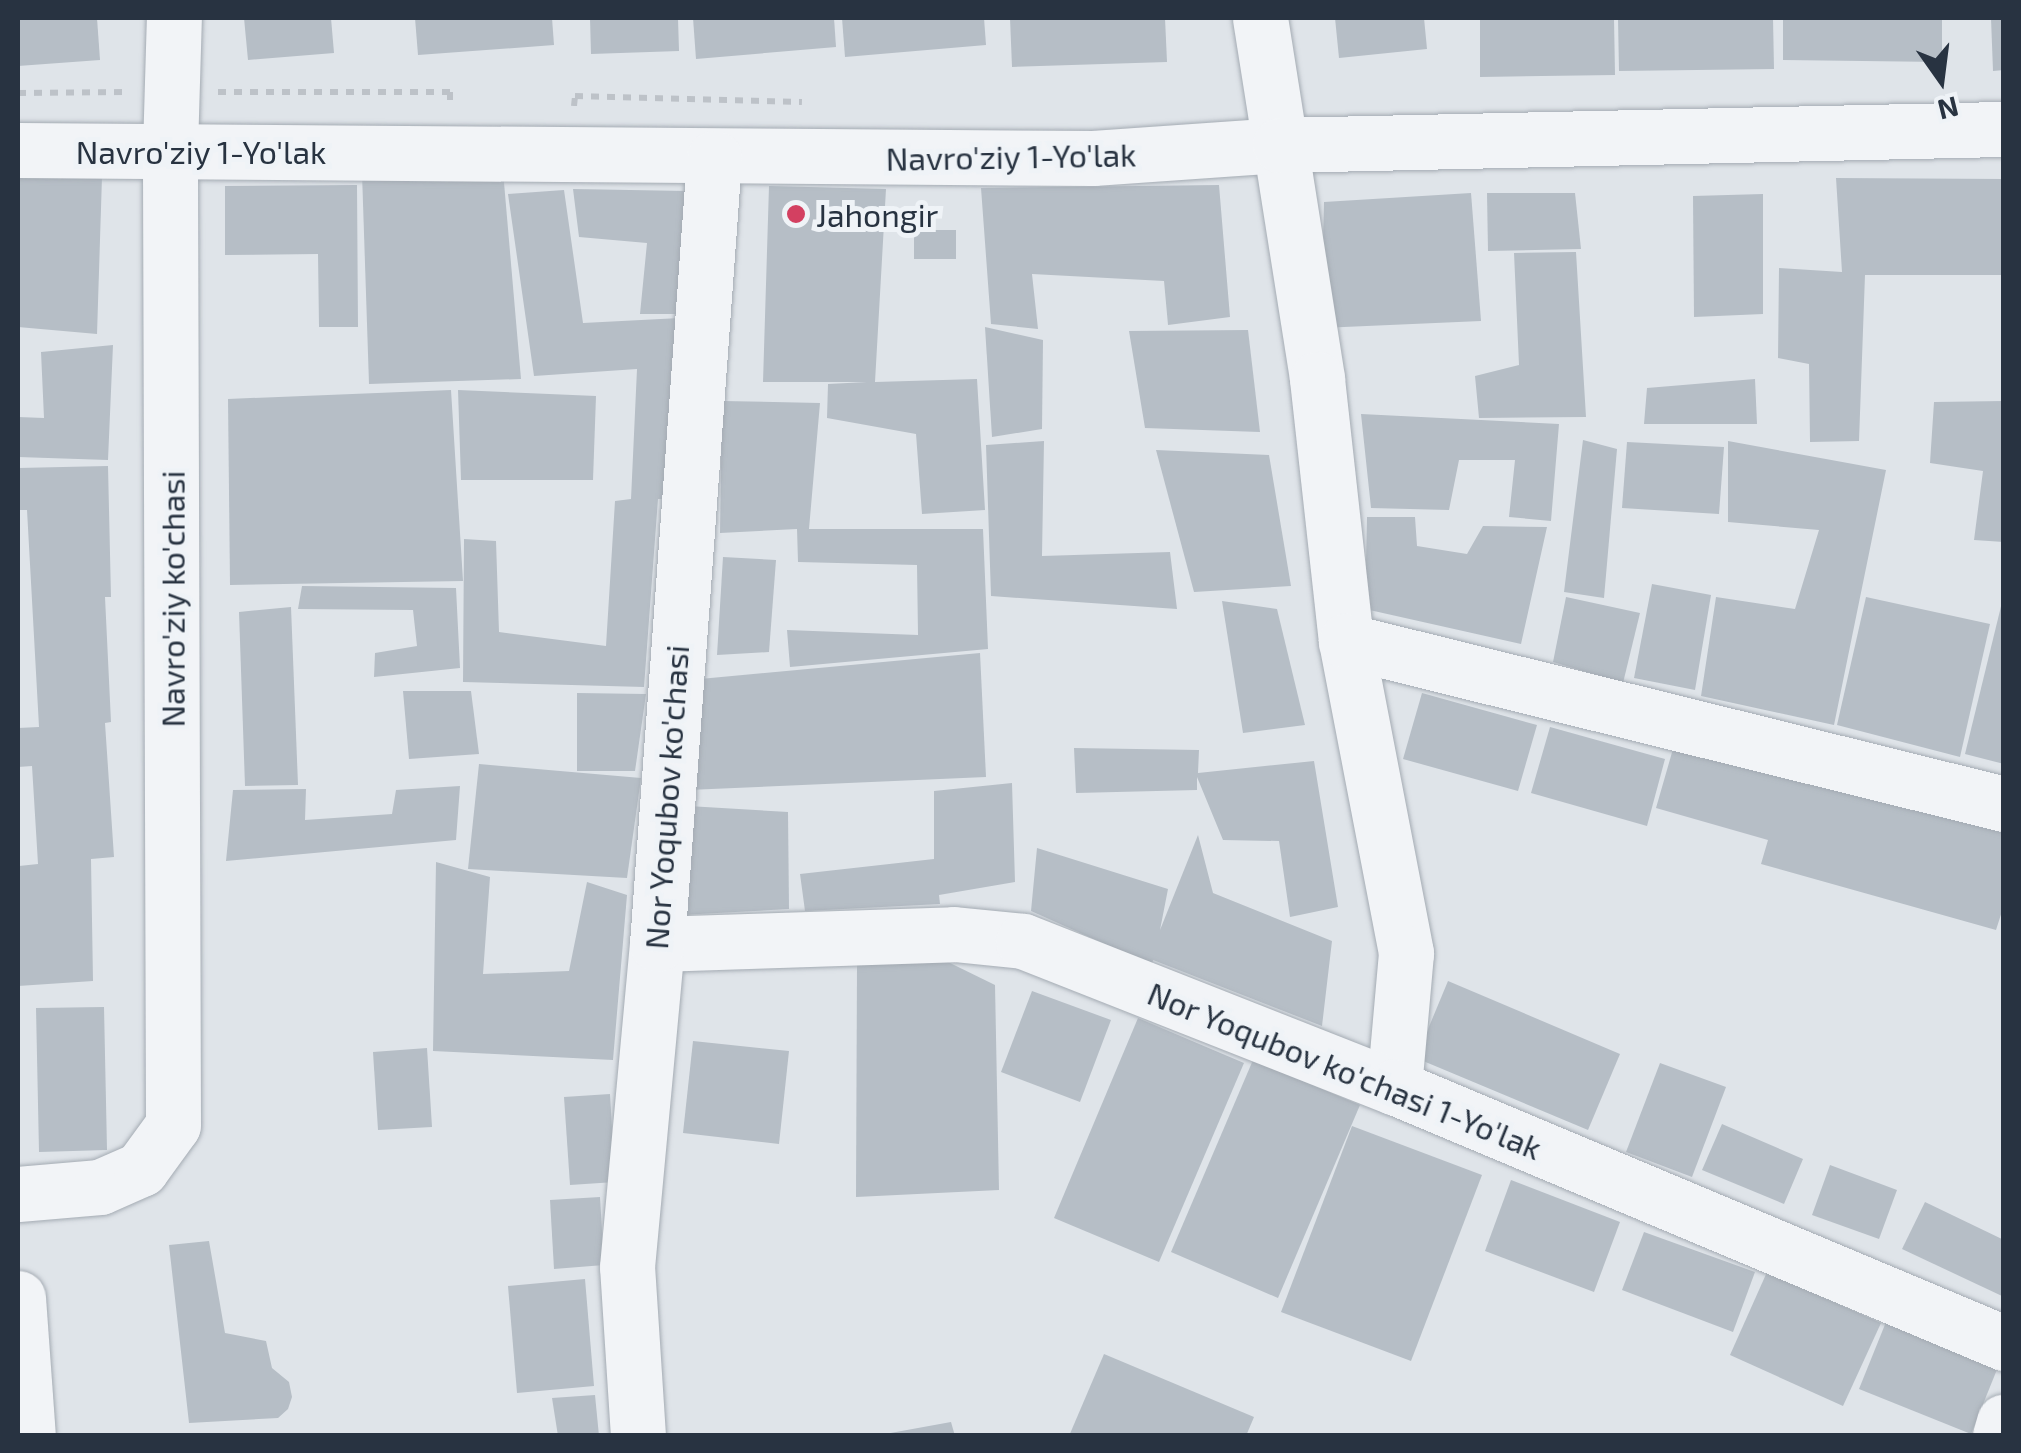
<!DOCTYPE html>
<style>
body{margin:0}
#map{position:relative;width:2021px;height:1453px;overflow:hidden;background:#dfe4e9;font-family:"Exo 2",sans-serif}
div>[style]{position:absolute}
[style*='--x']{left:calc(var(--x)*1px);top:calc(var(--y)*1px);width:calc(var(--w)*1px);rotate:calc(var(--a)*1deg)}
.building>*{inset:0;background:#b6bec6}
.path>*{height:6px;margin-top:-3px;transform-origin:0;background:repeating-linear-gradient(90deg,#bdc2c8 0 8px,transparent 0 16px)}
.roads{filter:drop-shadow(0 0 2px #a4abb3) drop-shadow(0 0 2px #a4abb3)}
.minor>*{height:55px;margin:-27.5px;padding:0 27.5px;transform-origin:27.5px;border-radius:27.5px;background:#f2f4f7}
.dots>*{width:28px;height:28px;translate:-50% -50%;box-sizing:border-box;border:5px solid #eff3f7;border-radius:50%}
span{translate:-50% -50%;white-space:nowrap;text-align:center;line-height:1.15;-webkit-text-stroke:10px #eff3f7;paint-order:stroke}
.street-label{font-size:32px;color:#283341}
.poi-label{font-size:32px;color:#283341}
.left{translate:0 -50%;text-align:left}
.frame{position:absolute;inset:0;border:20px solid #283341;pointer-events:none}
.north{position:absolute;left:1891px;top:30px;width:100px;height:100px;-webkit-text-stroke:8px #eff3f7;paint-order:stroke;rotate:166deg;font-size:28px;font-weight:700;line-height:40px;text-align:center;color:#283341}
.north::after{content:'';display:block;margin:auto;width:35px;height:45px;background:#283341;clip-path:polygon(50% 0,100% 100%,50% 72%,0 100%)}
</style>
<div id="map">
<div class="building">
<i style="clip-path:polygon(18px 18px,97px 18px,100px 60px,18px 66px)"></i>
<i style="clip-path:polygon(244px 18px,331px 18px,334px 53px,248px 60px)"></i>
<i style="clip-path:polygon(415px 18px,552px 18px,554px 45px,418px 55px)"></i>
<i style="clip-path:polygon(590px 18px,678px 18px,679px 51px,591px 54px)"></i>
<i style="clip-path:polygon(693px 18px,834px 18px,836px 47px,696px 59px)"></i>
<i style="clip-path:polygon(842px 18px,984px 18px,986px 45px,845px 57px)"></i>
<i style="clip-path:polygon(1010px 18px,1165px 18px,1167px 62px,1012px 67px)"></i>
<i style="clip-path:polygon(1335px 18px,1424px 18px,1427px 49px,1339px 58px)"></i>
<i style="clip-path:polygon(1480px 18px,1614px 18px,1615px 75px,1480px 77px)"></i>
<i style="clip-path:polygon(1618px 18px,1773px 18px,1774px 69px,1619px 71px)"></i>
<i style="clip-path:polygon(1783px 18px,1942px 18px,1942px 62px,1783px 60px)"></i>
<i style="clip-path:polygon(1991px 18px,2004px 18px,2004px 70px,1993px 71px)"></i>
<i style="clip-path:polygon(503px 171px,521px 379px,369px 384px,362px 173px)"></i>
<i style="clip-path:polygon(18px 176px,102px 177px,97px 334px,18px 327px)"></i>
<i style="clip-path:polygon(1836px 178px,2004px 179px,2004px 275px,1865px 275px,1859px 441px,1810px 442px,1809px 364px,1778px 358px,1779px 268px,1842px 272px)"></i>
<i style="clip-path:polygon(357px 185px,358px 327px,319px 327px,318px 254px,225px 255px,225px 186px)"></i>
<i style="clip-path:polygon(1219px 185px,1230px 317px,1168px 325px,1164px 281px,1032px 274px,1038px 329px,991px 324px,981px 188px)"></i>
<i style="clip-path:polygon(769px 186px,886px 189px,875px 382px,977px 379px,985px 510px,922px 514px,916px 434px,827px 418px,828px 384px,867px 382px,763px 382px)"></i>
<i style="clip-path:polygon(573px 189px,687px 191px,685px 314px,640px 314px,647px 243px,579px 237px)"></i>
<i style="clip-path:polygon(564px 190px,583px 323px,680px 318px,670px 499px,658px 499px,644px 687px,463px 682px,464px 539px,496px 541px,499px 632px,606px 646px,615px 501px,631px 499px,637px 369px,534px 376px,508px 194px)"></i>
<i style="clip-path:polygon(1471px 193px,1481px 321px,1321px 328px,1324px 202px)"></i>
<i style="clip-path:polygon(1487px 193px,1575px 193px,1581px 249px,1488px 251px)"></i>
<i style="clip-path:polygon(1763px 194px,1763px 314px,1694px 317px,1693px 196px)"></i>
<i style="clip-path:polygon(914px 230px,956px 230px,956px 259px,914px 259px)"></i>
<i style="clip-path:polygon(1576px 252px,1586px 417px,1479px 418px,1475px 376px,1519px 365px,1514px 253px)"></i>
<i style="clip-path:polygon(985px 327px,1043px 340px,1042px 429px,992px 437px)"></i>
<i style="clip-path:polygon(1248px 330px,1260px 432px,1145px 428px,1129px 331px)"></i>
<i style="clip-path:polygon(113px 345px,108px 460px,18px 457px,18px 417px,44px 418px,41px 352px)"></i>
<i style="clip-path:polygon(1755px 379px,1757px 424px,1644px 424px,1647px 388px)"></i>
<i style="clip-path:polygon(451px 390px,463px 581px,230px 585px,228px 399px)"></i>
<i style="clip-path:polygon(458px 390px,596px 396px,593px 480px,461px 480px)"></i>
<i style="clip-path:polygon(722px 401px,820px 403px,809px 529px,983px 529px,988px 649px,790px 667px,787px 630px,918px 635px,917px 565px,798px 562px,797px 529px,720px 533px)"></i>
<i style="clip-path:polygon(2004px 401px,2004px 542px,1974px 540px,1983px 471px,1930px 463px,1934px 402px)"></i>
<i style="clip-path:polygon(1361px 414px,1559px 424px,1551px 521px,1509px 517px,1515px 460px,1459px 460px,1449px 510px,1371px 508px)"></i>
<i style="clip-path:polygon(1583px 440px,1617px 449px,1604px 598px,1564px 592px)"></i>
<i style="clip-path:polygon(1044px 441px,1042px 556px,1170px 552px,1177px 609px,991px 596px,986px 445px)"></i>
<i style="clip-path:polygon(1728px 441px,1886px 470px,1834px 725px,1701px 696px,1716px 597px,1795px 609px,1819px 530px,1728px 522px)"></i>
<i style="clip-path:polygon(1627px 442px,1724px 447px,1719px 514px,1622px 508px)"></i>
<i style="clip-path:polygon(1156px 450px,1269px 455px,1291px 586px,1194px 592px)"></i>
<i style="clip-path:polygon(108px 466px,111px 597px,105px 597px,111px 722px,105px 723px,114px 857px,91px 859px,93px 981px,18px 986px,19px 866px,38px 864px,32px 766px,18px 767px,18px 728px,39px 727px,27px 510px,18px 510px,18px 468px)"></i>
<i style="clip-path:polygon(1367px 517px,1415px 517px,1417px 546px,1467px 554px,1483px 526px,1547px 527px,1521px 644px,1365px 609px)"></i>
<i style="clip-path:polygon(723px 557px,776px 560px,769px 652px,717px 655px)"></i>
<i style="clip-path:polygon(1652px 584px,1711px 595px,1695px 690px,1634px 678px)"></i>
<i style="clip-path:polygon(302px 586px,456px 588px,460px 668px,374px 677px,375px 653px,417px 646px,413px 610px,298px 609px)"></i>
<i style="clip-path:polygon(2004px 594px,2004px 764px,1965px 754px)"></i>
<i style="clip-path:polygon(1566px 597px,1640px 613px,1623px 683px,1553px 662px)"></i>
<i style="clip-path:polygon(1866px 597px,1990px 624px,1960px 757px,1837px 725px)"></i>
<i style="clip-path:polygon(1222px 601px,1277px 609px,1305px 725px,1243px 733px)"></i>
<i style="clip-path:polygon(291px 607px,298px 785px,245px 786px,239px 612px)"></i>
<i style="clip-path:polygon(980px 653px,986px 777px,688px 790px,700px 679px)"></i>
<i style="clip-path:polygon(403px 691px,471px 691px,479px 754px,409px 759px)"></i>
<i style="clip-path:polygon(577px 693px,646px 694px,635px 771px,577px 771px)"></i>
<i style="clip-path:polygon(1422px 693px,1537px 725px,1518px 791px,1403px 759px)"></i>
<i style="clip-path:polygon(1550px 727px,1665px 759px,1647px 826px,1531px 793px)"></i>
<i style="clip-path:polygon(1675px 742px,2004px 833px,2004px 905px,1996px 930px,1761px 864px,1768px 840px,1656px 808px)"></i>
<i style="clip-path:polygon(1074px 748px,1199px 750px,1198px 773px,1314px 761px,1338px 907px,1290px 917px,1279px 841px,1223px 840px,1197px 777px,1197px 790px,1076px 793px)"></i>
<i style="clip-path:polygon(479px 764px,641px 778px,627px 878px,468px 869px)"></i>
<i style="clip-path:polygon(1012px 783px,1015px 882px,939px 895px,940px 904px,805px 911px,800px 874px,934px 859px,934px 791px)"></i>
<i style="clip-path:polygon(460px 786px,456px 840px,226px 861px,233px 790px,306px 789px,305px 820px,392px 814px,396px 790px)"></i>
<i style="clip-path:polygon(688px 806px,788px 812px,789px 909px,680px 915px)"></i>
<i style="clip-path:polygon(1198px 835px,1213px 893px,1332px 941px,1322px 1026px,1153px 960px,1152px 965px,1031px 911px,1037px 848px,1168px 889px,1160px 930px)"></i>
<i style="clip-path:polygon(436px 862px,490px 877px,483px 974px,569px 971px,587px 882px,627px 895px,613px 1060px,433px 1051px)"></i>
<i style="clip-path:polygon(948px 962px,995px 985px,999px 1190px,856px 1197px,857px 965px)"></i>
<i style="clip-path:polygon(1448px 981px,1620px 1054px,1588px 1130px,1416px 1058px)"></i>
<i style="clip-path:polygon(1032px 991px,1111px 1020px,1080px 1102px,1001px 1072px)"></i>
<i style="clip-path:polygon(104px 1007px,107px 1150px,39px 1152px,36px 1008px)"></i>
<i style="clip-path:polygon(1138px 1018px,1244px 1063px,1159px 1262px,1054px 1218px)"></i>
<i style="clip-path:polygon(693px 1041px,789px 1051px,779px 1144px,683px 1133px)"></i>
<i style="clip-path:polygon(427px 1048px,432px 1127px,378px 1130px,373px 1052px)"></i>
<i style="clip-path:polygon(1253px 1060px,1360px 1105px,1278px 1298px,1171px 1252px)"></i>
<i style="clip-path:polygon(1660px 1063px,1726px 1087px,1692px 1177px,1626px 1152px)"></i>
<i style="clip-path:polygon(610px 1094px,615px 1182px,570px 1185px,564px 1097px)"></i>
<i style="clip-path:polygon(1722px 1124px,1803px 1159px,1784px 1204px,1702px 1170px)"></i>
<i style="clip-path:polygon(1352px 1126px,1482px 1175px,1411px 1361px,1281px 1312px)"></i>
<i style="clip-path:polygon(1830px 1165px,1897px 1190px,1879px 1239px,1812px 1215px)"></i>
<i style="clip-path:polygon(1511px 1180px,1620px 1222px,1594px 1292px,1485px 1251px)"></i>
<i style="clip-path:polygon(600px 1197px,604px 1265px,554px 1269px,550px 1200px)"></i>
<i style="clip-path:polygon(1925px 1202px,2004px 1240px,2002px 1296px,1902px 1249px)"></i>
<i style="clip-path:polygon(1644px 1232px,1755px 1272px,1733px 1332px,1622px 1290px)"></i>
<i style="clip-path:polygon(209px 1241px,225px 1333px,266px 1341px,272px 1368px,289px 1382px,292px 1397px,288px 1409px,278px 1418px,189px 1423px,169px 1245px)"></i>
<i style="clip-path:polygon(1767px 1272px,1881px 1323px,1843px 1406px,1730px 1355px)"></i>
<i style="clip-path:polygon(585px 1279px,594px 1386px,517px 1393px,508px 1286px)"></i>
<i style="clip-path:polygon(1886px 1322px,1998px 1367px,1971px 1434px,1859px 1389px)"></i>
<i style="clip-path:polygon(1104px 1354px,1254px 1417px,1246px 1436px,1069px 1436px)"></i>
<i style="clip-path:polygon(595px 1395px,599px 1436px,558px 1436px,552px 1398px)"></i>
<i style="clip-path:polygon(951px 1422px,955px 1436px,885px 1436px,885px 1434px)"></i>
</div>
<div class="path">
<i style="--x:218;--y:92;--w:232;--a:0"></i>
<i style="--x:450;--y:92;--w:16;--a:90"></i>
<i style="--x:18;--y:93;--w:108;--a:-0.5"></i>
<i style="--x:574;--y:106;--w:10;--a:-84"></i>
<i style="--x:575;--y:96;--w:227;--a:1.5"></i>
</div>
<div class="roads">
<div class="minor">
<i style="--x:1260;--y:18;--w:365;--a:81"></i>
<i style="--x:1317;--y:379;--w:264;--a:83.7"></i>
<i style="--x:1346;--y:641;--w:318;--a:79.1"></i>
<i style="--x:1406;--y:953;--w:135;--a:95.1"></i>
<i style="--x:18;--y:150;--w:1075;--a:0.43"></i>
<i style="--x:1093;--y:158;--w:187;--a:-4"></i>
<i style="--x:1280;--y:145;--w:724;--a:-1.27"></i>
<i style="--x:1346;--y:641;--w:678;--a:13.91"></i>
<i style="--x:657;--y:944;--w:297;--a:-1.9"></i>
<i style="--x:954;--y:934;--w:69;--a:5.8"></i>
<i style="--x:1023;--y:941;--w:399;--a:21.5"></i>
<i style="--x:1394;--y:1087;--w:662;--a:22.77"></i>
<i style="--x:18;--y:1194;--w:82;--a:-4.9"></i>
<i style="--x:100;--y:1187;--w:45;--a:-23.7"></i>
<i style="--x:141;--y:1169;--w:54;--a:-54"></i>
<i style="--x:173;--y:1125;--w:976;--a:-90.18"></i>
<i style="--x:170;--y:149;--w:131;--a:-88.3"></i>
<i style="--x:18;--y:1298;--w:138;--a:85.9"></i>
<i style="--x:638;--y:1436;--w:169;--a:-93.7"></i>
<i style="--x:627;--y:1267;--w:324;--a:-84.7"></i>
<i style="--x:657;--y:944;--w:788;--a:-85.85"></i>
<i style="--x:2000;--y:1436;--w:15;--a:-74"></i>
</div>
</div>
<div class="dots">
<i style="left:796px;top:214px;background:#d34061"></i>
</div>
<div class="street-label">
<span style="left:201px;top:151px">Navro'ziy 1-Yo'lak</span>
<span style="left:1011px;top:156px;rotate:-1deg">Navro'ziy 1-Yo'lak</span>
<span style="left:172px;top:599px;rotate:-90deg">Navro'ziy ko'chasi</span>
<span style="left:666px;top:797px;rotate:-86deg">Nor Yoqubov ko'chasi</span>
<span style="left:1345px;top:1070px;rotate:22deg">Nor Yoqubov ko'chasi 1-Yo'lak</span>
</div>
<div class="poi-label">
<span class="left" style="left:816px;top:214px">Jahongir</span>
</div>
<div class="frame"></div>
<div class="north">N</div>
</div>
